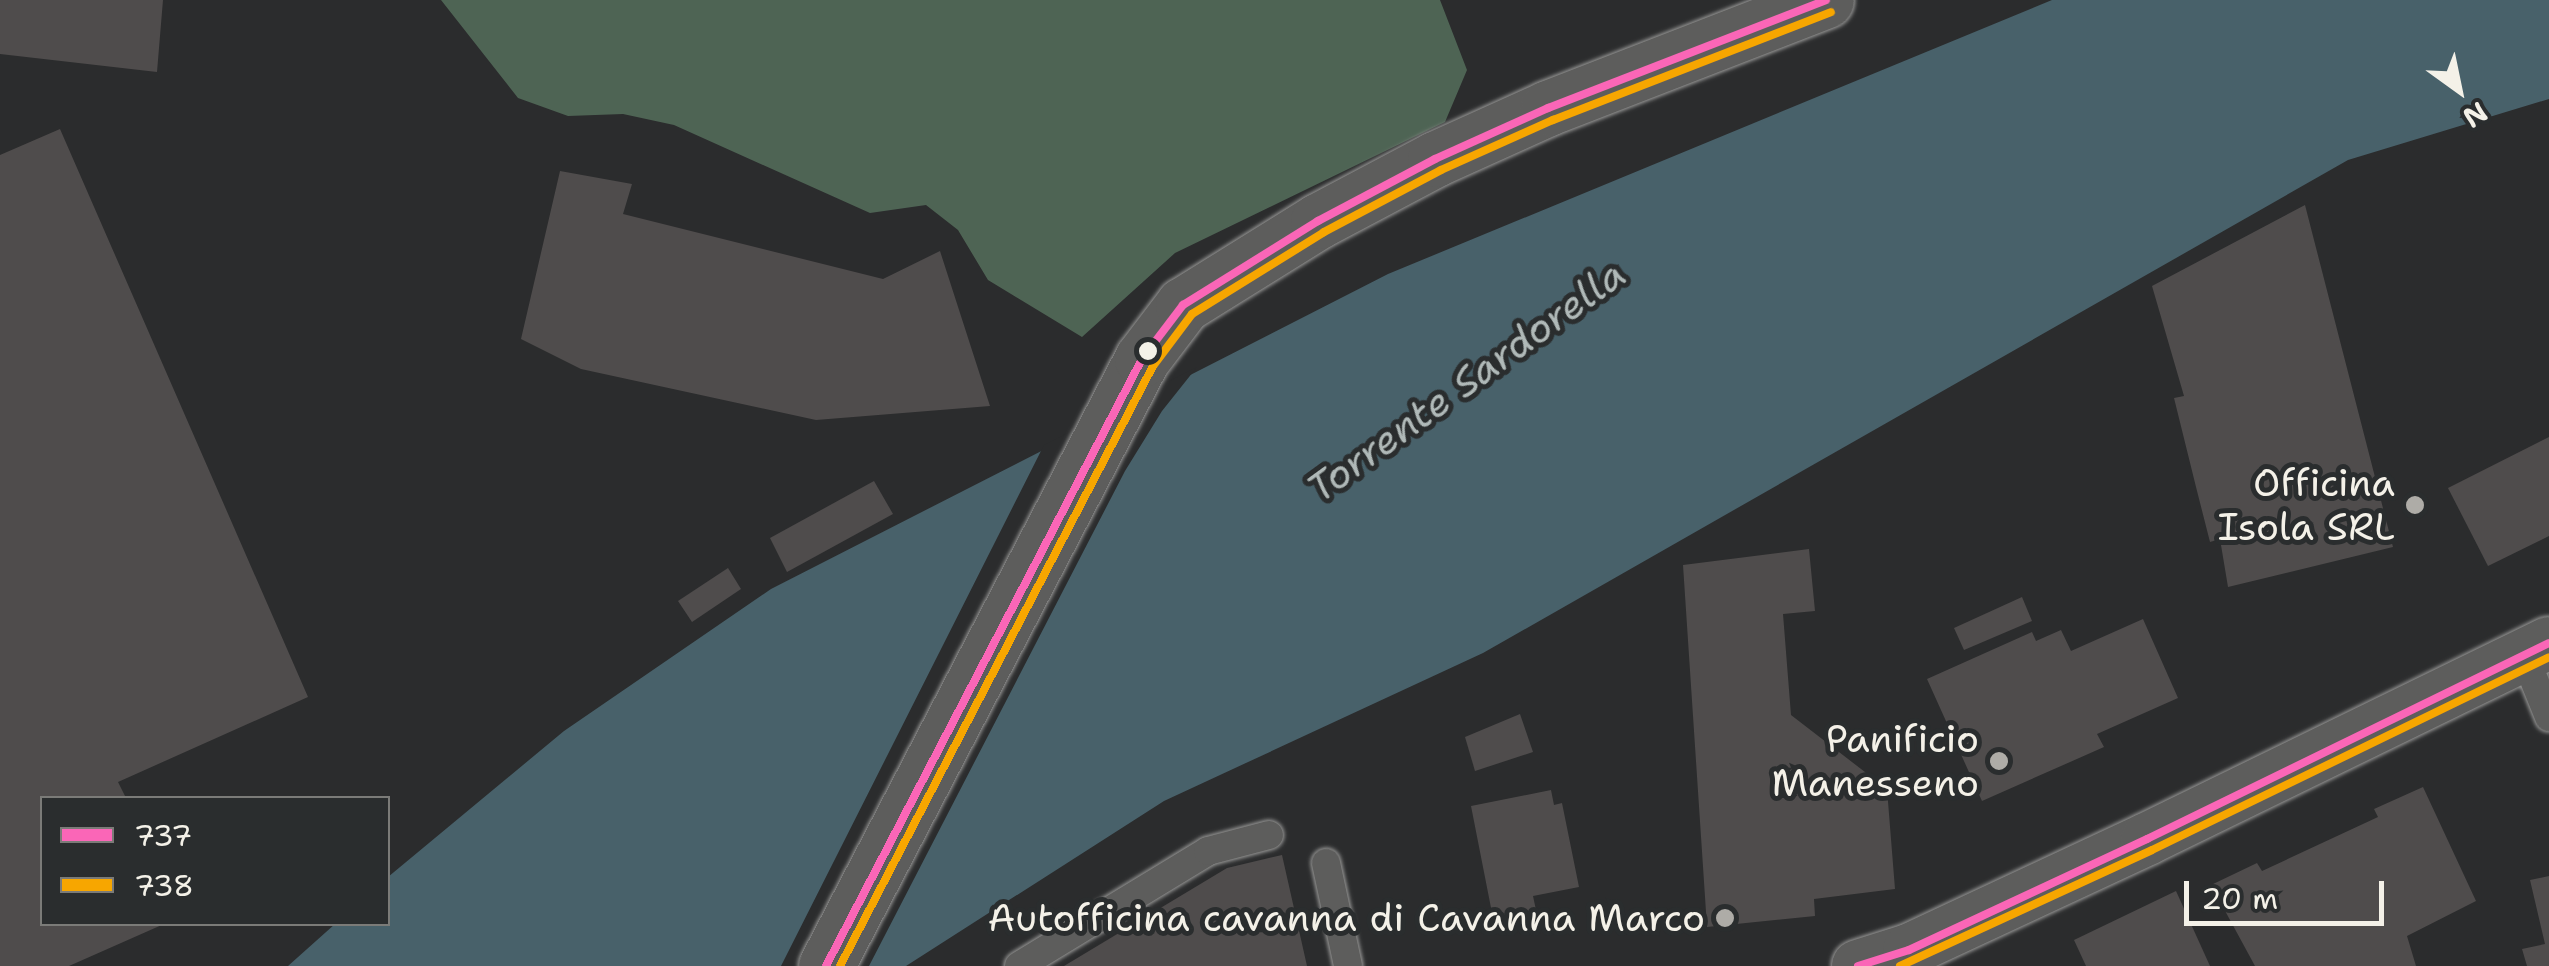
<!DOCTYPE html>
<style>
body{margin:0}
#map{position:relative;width:2549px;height:966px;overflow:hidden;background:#2b2c2d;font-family:"Shantell Sans",sans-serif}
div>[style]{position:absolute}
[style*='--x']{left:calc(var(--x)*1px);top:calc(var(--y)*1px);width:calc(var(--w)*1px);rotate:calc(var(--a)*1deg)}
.green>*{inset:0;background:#4e6454}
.water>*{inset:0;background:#48616a}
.pier>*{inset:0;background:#2b2c2d}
.building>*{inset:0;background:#4f4c4c}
.roads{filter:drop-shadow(0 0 2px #979796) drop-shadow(0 0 2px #979796)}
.lane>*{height:28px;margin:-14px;padding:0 14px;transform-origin:14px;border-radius:14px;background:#5d5d5c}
.street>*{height:52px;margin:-26px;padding:0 26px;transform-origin:26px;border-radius:26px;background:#5d5d5c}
.secondary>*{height:55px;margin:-27.5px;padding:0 27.5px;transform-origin:27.5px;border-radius:27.5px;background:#5d5d5c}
.bus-1>*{height:8px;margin:-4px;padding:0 4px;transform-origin:4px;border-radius:4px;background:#fa66b7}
.bus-2>*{height:8px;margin:-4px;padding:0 4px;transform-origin:4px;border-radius:4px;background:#f7a600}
.dots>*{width:28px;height:28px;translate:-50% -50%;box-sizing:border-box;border:5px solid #2a2d2e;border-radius:50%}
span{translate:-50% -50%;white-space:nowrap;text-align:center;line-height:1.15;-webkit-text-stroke:10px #2a2d2e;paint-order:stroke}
.poi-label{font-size:38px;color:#f4f1e8}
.right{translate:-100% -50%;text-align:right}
.water-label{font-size:40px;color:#b0b9b8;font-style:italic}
.legend{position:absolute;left:40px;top:796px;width:350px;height:130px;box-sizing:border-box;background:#2a2d2e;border:2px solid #7b7b78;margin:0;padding:12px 18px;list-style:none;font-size:30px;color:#f4f1e8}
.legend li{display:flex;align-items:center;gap:20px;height:50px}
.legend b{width:50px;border:2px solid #7b7b78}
.north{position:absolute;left:2409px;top:40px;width:100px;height:100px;-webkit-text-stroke:8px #2a2d2e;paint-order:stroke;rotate:147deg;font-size:28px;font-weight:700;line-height:40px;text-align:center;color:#f4f1e8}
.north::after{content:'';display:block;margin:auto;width:35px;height:45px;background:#f4f1e8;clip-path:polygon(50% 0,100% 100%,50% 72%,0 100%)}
.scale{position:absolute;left:2184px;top:881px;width:200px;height:45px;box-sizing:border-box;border:5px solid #f4f1e8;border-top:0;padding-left:12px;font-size:30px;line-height:35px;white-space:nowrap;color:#f4f1e8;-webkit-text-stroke:8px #2a2d2e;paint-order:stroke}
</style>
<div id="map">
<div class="green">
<i style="clip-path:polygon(441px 0,1440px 0,1467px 70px,1445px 122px,1175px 253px,1082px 337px,988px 280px,958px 230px,926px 205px,870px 213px,674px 125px,623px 114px,568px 116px,518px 98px)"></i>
</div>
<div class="water">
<i style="clip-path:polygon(2052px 0,2549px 0,2549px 99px,2348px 160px,1483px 653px,1164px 801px,906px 966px,288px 966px,335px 924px,388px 924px,388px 877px,564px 731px,771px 589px,1388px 274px)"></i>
</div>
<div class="pier">
<i style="clip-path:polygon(1197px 367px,1162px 411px,1125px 471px,869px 966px,781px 966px,1044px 445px)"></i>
</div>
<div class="building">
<i style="clip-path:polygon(0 0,163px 0,157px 72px,0 54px)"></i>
<i style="clip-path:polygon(60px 129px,308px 697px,118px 782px,126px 798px,42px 798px,42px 924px,164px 924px,69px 966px,0 966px,0 155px)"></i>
<i style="clip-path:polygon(560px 171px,632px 184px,623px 214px,883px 279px,940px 251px,990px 406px,816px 420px,581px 369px,521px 339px)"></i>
<i style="clip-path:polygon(2305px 205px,2393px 547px,2228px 587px,2220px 539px,2210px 542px,2196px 487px,2174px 398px,2184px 396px,2152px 286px)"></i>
<i style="clip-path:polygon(2549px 437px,2549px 536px,2488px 566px,2448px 488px)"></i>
<i style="clip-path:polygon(874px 481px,893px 514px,787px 572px,770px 538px)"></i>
<i style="clip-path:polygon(1809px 549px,1815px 611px,1783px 614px,1791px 715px,1887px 789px,1895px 889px,1814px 899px,1815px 916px,1707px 927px,1683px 565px)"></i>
<i style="clip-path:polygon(728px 568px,741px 589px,692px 622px,678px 601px)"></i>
<i style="clip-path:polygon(2022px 597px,2032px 621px,1964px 650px,1954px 628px)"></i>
<i style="clip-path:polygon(2143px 619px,2178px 698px,2097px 734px,2104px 747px,1982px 801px,1927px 679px,2032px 632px,2036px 641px,2061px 630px,2071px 651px)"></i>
<i style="clip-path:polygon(1520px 714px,1533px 752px,1475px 771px,1465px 737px)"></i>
<i style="clip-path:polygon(2423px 787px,2476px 901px,2407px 936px,2416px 966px,2255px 966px,2211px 885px,2257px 863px,2262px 871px,2378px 817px,2374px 809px)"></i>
<i style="clip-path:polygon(1551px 790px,1554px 805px,1562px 803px,1579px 887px,1533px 896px,1536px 910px,1493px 918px,1471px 806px)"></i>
<i style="clip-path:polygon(1282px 855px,1307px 966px,1064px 966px,1227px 868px)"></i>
<i style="clip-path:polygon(2549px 876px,2549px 966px,2527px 966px,2522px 949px,2545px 944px,2530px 880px)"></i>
<i style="clip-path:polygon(2176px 891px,2210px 966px,2086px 966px,2074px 940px)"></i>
</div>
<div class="roads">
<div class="lane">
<i style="--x:2524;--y:655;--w:67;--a:68"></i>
<i style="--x:1326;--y:863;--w:105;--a:77.9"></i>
<i style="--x:1019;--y:966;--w:221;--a:-31.3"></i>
<i style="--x:1208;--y:851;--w:63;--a:-14.7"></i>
</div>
<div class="street">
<i style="--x:1858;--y:966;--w:53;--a:-17.4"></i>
<i style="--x:1909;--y:950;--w:263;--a:-25"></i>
<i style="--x:2147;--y:839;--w:447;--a:-26"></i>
</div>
<div class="secondary">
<i style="--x:826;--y:966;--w:684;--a:-62.5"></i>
<i style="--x:1142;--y:359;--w:68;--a:-52.8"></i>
<i style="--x:1183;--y:305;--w:159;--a:-31.9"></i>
<i style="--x:1318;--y:221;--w:132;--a:-27.9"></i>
<i style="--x:1435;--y:159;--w:124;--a:-24.3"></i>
<i style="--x:1548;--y:108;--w:298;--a:-21.2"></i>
</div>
</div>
<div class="bus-1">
<i style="--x:826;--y:966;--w:684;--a:-62.5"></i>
<i style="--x:1142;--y:359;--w:68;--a:-52.8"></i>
<i style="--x:1183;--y:305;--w:159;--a:-31.9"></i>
<i style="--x:1318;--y:221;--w:132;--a:-27.9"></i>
<i style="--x:1435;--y:159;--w:124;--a:-24.3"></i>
<i style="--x:1548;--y:108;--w:298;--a:-21.2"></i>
<i style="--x:1858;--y:966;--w:53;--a:-17.4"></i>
<i style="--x:1909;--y:950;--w:263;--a:-25"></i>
<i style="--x:2147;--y:839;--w:447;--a:-26"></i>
</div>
<div class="bus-2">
<i style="--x:840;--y:966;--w:677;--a:-62.45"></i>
<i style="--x:1153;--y:366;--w:65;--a:-53.1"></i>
<i style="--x:1192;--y:314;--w:155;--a:-31.8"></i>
<i style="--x:1324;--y:232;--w:132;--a:-27.9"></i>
<i style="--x:1441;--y:170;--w:123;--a:-24.1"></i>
<i style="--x:1553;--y:120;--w:298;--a:-21.2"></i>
<i style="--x:1900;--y:966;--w:277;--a:-24.7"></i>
<i style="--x:2152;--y:850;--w:441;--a:-25.9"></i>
</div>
<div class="dots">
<i style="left:1148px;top:351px;background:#f4f1e8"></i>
<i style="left:2415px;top:505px;background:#aeaca7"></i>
<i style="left:1999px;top:761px;background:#aeaca7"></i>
<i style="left:1725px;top:918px;background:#aeaca7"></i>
</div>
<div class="poi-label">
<span class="right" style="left:2395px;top:505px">Officina<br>Isola SRL</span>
<span class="right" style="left:1979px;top:761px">Panificio<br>Manesseno</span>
<span class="right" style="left:1705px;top:918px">Autofficina cavanna di Cavanna Marco</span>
</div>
<div class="water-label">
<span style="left:1466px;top:381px;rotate:-36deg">Torrente Sardorella</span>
</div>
<ul class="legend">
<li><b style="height:12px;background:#fa66b7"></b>737</li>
<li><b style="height:12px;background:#f7a600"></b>738</li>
</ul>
<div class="north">N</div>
<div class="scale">20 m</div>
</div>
